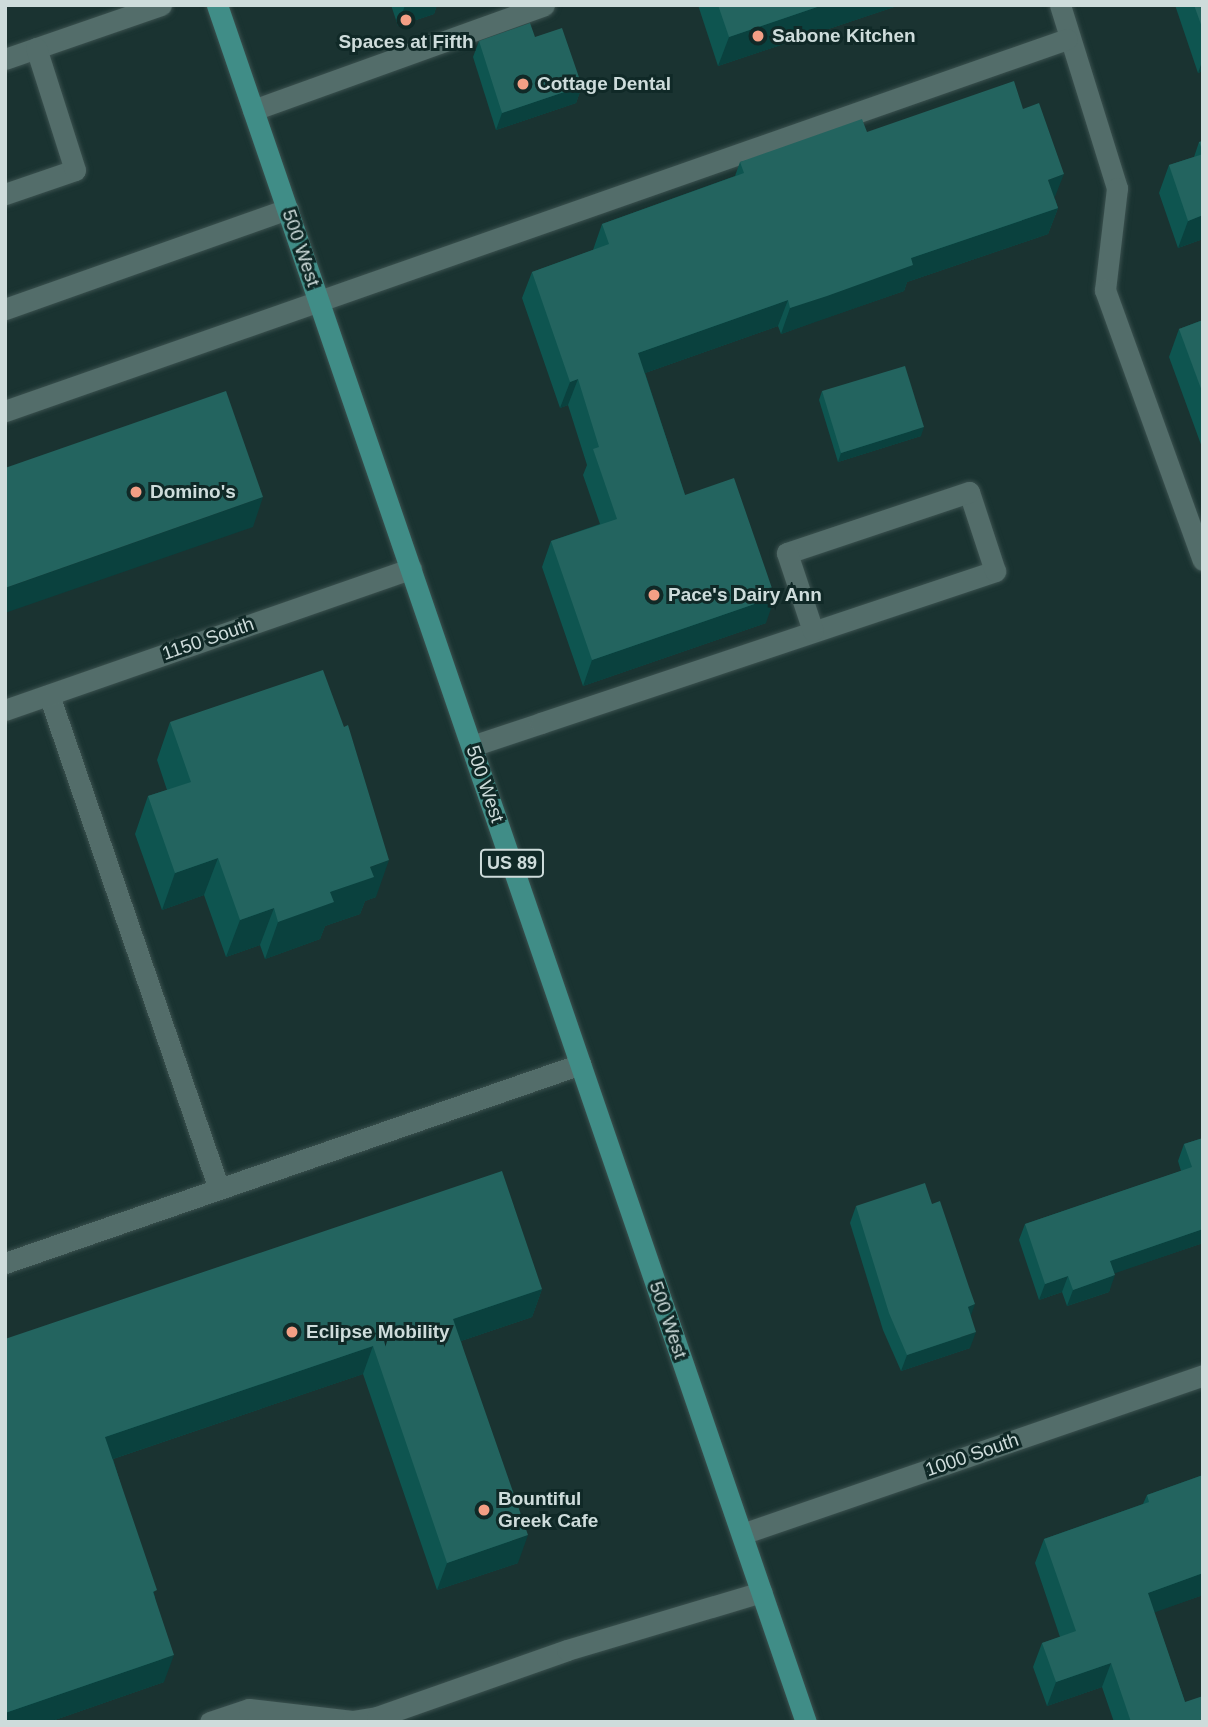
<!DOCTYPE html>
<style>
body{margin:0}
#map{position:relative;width:1208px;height:1727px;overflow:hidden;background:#1a3331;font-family:Helvetica,sans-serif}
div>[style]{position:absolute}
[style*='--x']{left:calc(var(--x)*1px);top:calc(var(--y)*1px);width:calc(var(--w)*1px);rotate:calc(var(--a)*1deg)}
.roads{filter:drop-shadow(0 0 2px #3b514f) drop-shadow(0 0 2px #3b514f)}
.minor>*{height:21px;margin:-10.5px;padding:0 10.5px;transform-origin:10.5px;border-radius:10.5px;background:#536d6a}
.major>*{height:21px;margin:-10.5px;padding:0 10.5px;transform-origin:10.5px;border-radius:10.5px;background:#408d87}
.wall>*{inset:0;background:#0e5550}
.shaded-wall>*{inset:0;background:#0a413e}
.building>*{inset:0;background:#23645f}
.dots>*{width:19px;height:19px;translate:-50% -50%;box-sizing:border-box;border:4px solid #102927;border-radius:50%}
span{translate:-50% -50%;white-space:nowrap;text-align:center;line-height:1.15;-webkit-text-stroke:6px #102927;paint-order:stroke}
.shield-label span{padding:2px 5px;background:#102927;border:2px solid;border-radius:5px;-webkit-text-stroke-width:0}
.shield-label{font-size:18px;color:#cedcdb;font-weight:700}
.poi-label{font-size:19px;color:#cedcdb;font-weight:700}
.left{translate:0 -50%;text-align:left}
.street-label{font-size:19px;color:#cedcdb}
.frame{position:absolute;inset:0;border:7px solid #cedcdb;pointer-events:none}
</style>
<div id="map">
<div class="roads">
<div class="minor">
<i style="--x:1060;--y:5;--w:192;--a:72.7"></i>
<i style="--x:1117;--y:188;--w:103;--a:96.7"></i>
<i style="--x:1105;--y:290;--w:287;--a:70.1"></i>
<i style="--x:5;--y:59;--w:165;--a:-19.1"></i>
<i style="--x:253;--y:110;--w:309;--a:-19.8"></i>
<i style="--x:5;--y:194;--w:74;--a:-18.9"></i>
<i style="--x:75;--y:170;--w:128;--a:-107.7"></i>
<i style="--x:5;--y:309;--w:300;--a:-19.5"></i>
<i style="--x:5;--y:411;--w:1125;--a:-19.3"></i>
<i style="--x:49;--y:695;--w:522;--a:71.01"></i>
<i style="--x:5;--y:710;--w:430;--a:-19.2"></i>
<i style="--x:472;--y:746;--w:73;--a:-18.4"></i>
<i style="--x:541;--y:723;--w:479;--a:-18.5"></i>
<i style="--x:995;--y:571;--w:83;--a:-108.2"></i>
<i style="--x:969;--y:492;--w:192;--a:161.5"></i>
<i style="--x:787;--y:553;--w:82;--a:71.6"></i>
<i style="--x:5;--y:1263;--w:609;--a:-19.06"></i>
<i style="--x:742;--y:1534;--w:488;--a:-19"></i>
<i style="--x:210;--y:1722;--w:41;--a:-18.4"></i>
<i style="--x:249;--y:1709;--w:104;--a:6.6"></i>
<i style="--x:352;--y:1721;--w:25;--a:-9"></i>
<i style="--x:377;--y:1717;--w:201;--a:-19.4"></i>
<i style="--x:567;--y:1650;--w:203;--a:-16.6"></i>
</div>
<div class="major">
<i style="--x:217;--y:5;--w:1815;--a:71.07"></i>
</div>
</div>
<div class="wall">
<i style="clip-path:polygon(391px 5px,437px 5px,434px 14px,398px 26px)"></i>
<i style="clip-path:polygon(698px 5px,900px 5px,718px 66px)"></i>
<i style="clip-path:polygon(1175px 5px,1203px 5px,1203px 71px,1198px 73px)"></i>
<i style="clip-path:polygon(535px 37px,582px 86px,576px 103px,496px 130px,473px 57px,479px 41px)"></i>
<i style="clip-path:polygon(867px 132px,1055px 199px,1058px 208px,1048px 234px,907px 282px,904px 291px,817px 321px,781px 334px,778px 326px,645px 373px,685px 495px,766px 623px,583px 686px,542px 567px,551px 541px,600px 524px,583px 475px,587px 465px,568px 405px,560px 408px,522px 298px,532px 272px,593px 250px,602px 224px,735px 176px,740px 162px)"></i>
<i style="clip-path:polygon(1203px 141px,1203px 239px,1178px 248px,1159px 193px,1169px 165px,1194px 157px,1199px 142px)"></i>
<i style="clip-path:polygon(1203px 320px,1203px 450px,1169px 357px,1179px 329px)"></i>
<i style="clip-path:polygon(822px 391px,921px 436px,838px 462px,819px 400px)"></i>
<i style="clip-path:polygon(170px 722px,376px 897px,365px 901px,360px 914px,325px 926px,320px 939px,265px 959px,260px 945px,226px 957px,204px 895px,162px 910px,135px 834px,148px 796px,167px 790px,157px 760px)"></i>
<i style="clip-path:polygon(1203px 1138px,1203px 1243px,1114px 1273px,1109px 1292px,1067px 1306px,1062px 1292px,1039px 1300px,1019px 1240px,1025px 1224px,1181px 1171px,1178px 1161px,1184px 1144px)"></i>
<i style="clip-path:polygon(856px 1206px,970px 1348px,901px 1371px,883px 1330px,850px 1223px)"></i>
<i style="clip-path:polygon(542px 1289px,532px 1317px,461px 1341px,518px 1563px,437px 1590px,363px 1374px,113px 1459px,155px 1597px,164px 1682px,49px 1722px,5px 1722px,5px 1339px)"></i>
<i style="clip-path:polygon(1203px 1475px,1203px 1595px,1154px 1612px,1185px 1702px,1203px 1722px,1114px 1722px,1102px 1687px,1047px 1706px,1033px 1667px,1042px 1643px,1060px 1637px,1035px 1563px,1044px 1539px,1143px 1504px,1147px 1495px)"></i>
</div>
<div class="shaded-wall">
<i style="clip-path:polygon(405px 5px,437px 5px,434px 14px,398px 26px)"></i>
<i style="clip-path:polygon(823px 5px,900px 5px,718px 66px,729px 37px)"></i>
<i style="clip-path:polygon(1203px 59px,1203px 71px,1198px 73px)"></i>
<i style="clip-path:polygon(582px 86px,576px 103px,496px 130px,502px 113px)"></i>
<i style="clip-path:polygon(1064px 174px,1054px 199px,1048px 180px)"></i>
<i style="clip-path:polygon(1058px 208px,1048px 234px,907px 282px,904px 291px,781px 334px,790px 308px,911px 258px)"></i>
<i style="clip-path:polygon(1203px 215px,1203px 239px,1178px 248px,1188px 221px)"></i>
<i style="clip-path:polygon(788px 300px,778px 326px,628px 379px,638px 353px)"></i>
<i style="clip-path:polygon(578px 379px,568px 405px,560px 408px,570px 382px)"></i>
<i style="clip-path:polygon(924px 427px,921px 436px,838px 462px,841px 453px)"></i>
<i style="clip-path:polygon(263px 497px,253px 527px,5px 613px,5px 588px)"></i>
<i style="clip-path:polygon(775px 597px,766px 623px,583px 686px,592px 660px)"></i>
<i style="clip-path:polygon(218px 858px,204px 895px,162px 910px,175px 873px)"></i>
<i style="clip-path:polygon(389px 860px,376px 897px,365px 901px,360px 914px,325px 926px,320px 939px,265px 959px,278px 922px,330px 892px,370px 867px)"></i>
<i style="clip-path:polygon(274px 908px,260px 945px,226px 957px,240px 920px)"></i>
<i style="clip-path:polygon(1203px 1229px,1203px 1243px,1104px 1277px,1110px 1261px)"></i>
<i style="clip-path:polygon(1115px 1275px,1109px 1292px,1067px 1306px,1073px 1290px)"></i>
<i style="clip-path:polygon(1068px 1276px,1062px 1292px,1039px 1300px,1045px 1284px)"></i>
<i style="clip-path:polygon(542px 1289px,532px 1317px,443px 1347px,453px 1319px)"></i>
<i style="clip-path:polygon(975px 1304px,969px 1321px,968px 1307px)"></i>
<i style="clip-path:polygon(976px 1332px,970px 1348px,901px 1371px,907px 1355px)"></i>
<i style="clip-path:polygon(373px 1346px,363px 1374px,95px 1465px,105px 1437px)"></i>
<i style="clip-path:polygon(528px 1535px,518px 1563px,437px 1590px,447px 1563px)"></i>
<i style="clip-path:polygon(1203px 1573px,1203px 1595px,1139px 1618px,1148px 1593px)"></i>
<i style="clip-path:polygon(174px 1655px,164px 1682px,49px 1722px,5px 1722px,5px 1713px)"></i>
<i style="clip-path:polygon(1111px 1663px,1102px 1687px,1047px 1706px,1056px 1682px)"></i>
</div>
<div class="building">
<i style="clip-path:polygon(718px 5px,823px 5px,729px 37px)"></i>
<i style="clip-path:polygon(1194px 5px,1203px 5px,1203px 30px)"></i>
<i style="clip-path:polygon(530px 23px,535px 37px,562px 28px,582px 86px,502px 113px,479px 41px)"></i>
<i style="clip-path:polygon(1014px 81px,1023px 109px,1039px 103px,1064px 174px,1048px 180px,1058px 208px,911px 258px,913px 265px,827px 296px,790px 308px,788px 300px,638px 353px,685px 495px,734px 478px,775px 597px,592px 660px,551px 541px,617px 519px,593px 449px,599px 447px,578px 379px,570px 382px,532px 272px,609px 244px,602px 224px,744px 173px,740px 162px,862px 119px,867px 132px)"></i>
<i style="clip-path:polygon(1203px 141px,1203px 152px,1199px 142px)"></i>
<i style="clip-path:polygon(1203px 154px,1203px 215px,1188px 221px,1169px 165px)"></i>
<i style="clip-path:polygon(1203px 320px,1203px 394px,1179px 329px)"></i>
<i style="clip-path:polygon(905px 366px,924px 427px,841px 453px,822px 391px)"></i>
<i style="clip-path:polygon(226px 391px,263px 497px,5px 588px,5px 468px)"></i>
<i style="clip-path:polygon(323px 670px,344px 727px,348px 725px,389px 860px,370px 867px,374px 877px,330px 892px,334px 902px,278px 922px,274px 908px,240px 920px,218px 858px,175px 873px,148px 796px,191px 782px,170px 722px)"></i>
<i style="clip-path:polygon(1203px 1138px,1203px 1229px,1110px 1261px,1115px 1275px,1073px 1290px,1068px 1276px,1045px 1284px,1025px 1224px,1192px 1167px,1184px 1144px)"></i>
<i style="clip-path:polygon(502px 1171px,542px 1289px,453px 1319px,528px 1535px,447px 1563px,373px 1346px,105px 1437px,157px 1590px,153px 1592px,174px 1655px,5px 1713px,5px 1339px)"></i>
<i style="clip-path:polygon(925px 1183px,932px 1204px,940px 1201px,969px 1287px,975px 1304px,968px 1307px,976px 1332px,907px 1355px,889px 1313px,856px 1206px)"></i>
<i style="clip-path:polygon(1203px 1475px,1203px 1573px,1148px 1593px,1185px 1702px,1203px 1696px,1203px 1722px,1131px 1722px,1111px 1663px,1056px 1682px,1042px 1643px,1076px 1631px,1044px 1539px,1149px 1502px,1147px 1495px)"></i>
</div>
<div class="dots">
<i style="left:406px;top:20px;background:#f39f85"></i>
<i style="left:758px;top:36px;background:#f39f85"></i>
<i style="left:523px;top:84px;background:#f39f85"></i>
<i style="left:136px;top:492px;background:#f39f85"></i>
<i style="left:654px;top:595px;background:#f39f85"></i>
<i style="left:292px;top:1332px;background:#f39f85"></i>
<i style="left:484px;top:1510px;background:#f39f85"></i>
</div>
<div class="shield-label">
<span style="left:512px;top:863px">US 89</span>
</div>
<div class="poi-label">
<span class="left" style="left:772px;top:36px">Sabone Kitchen</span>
<span style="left:406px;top:42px">Spaces at Fifth</span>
<span class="left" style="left:537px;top:84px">Cottage Dental</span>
<span class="left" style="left:150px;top:492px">Domino's</span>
<span class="left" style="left:668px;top:595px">Pace's Dairy Ann</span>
<span class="left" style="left:306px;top:1332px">Eclipse Mobility</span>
<span class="left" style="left:498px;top:1510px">Bountiful<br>Greek Cafe</span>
</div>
<div class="street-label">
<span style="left:301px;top:248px;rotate:71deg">500 West</span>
<span style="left:208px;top:639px;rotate:-19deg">1150 South</span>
<span style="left:485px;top:784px;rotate:71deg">500 West</span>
<span style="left:668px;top:1320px;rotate:71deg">500 West</span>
<span style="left:972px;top:1455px;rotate:-19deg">1000 South</span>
</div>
<div class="frame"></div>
</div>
